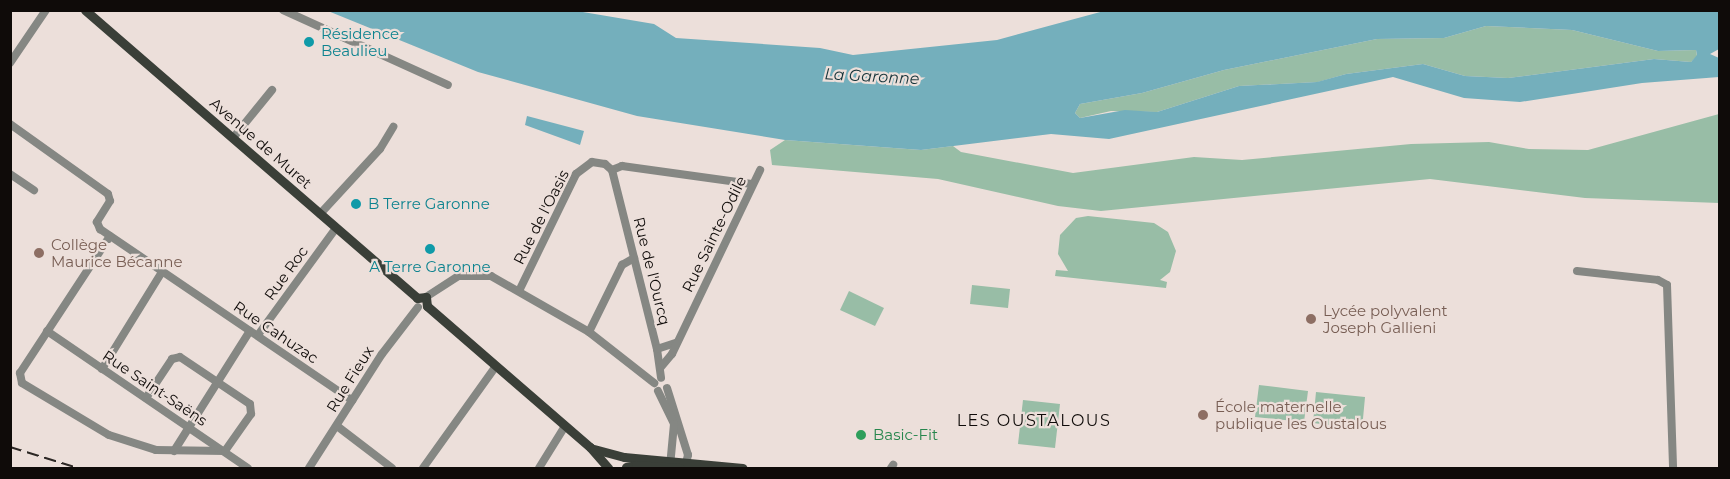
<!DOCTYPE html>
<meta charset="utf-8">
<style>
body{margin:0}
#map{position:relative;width:1730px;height:479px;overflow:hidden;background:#ecdfda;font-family:Montserrat,sans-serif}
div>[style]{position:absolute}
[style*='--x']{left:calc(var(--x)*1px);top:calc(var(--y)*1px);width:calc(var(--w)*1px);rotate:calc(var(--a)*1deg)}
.green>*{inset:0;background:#98bda6}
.water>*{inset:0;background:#74afbc}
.minor>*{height:8px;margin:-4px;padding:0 4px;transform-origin:4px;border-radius:4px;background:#858783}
.major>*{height:9px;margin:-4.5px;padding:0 4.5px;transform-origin:4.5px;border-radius:4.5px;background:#3a3f38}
.rail>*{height:2px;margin-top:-1px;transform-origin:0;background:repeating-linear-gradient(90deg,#2c2724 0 12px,transparent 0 18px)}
.dots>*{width:16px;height:16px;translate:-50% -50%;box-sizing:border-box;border:3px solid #ecdfda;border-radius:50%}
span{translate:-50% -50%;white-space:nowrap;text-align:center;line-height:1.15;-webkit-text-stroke:4.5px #ecdfda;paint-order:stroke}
.culture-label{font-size:15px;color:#0d838f}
.left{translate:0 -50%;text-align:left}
.street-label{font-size:15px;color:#0f0b09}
.education-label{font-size:15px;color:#785e54}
.leisure-label{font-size:15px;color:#27864d}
.water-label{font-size:16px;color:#16343a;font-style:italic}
.neighbourhood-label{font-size:16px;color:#0f0b09;letter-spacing:1.5px}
.frame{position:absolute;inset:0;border:12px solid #0f0b09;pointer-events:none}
</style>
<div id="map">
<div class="green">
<i style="clip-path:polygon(1486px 26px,1572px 30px,1658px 51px,1696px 50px,1697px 56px,1691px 62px,1654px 59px,1508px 78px,1465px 76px,1423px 64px,1346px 74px,1318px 82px,1239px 86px,1157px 112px,1111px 111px,1080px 118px,1075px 113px,1080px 104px,1142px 93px,1224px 70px,1377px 39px,1444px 38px)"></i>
<i style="clip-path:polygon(1719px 114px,1719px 203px,1585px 198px,1430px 179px,1101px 211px,1058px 206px,938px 179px,772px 165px,770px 150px,785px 140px,921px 150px,953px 146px,961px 152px,1073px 173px,1194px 157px,1242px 160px,1411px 144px,1489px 142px,1529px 149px,1588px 150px)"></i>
<i style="clip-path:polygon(1088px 216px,1154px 223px,1168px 232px,1176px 251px,1170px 272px,1160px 280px,1167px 282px,1166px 288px,1055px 276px,1056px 270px,1068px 271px,1058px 254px,1060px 235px,1076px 218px)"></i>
<i style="clip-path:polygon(972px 285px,1010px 289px,1008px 308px,970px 304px)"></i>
<i style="clip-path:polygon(849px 291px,884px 308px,875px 326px,840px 310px)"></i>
<i style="clip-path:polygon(1259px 385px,1308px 391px,1304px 422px,1255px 417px)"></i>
<i style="clip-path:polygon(1316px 392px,1365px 397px,1362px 429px,1313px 423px)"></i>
<i style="clip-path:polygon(1023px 400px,1060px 404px,1055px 448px,1018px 444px)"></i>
</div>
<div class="water">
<i style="clip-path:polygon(evenodd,1719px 10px,1719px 49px,1710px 54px,1719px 58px,1719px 77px,1642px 83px,1520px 102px,1464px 98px,1393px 77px,1109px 139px,1051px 134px,921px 150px,785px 140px,637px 116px,478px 72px,328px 11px,577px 11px,654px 24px,676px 38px,820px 48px,853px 55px,997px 40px,1104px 11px,1719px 10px,1486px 26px,1572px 30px,1658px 51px,1696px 50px,1697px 55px,1691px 62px,1654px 59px,1508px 78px,1465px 76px,1423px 64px,1346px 74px,1317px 82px,1239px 86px,1157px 112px,1125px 110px,1080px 118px,1075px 113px,1080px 104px,1142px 93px,1224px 70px,1377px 39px,1444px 38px,1486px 26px)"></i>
<i style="clip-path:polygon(527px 116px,584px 131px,580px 145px,525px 125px)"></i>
</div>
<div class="minor">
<i style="--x:283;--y:10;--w:181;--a:24.4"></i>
<i style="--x:10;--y:63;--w:64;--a:-55.8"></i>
<i style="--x:10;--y:124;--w:120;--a:35.5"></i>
<i style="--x:108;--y:194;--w:7;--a:74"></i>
<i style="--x:110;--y:201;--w:25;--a:122"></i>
<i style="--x:97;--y:222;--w:8;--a:67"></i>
<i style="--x:100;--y:229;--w:305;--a:34.2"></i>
<i style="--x:233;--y:138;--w:62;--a:-50.9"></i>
<i style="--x:612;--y:170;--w:185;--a:75.9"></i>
<i style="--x:657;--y:349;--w:29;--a:82"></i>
<i style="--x:612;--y:170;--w:11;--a:-22"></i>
<i style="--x:622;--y:166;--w:131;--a:7.9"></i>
<i style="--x:10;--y:174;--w:29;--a:34"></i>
<i style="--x:320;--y:214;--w:88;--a:-47.3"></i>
<i style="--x:380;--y:149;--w:26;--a:-59"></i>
<i style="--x:110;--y:236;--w:164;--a:123.3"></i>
<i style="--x:20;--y:373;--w:10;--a:79"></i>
<i style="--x:22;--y:383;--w:101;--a:30.9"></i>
<i style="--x:109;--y:435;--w:49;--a:17.7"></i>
<i style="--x:156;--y:450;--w:69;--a:0.8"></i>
<i style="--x:1577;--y:271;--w:81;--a:6.3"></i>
<i style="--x:1658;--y:280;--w:10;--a:29"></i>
<i style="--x:1667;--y:285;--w:183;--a:88.1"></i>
<i style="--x:520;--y:289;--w:128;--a:-64"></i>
<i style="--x:576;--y:174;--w:20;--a:-37"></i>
<i style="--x:592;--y:162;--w:13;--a:9"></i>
<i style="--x:605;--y:164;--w:9;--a:41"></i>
<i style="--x:426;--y:297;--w:38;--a:-33"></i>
<i style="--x:458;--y:276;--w:33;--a:0"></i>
<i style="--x:491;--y:276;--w:113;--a:29.7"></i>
<i style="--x:589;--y:332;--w:83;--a:38.1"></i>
<i style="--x:47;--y:331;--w:243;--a:34.3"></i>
<i style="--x:589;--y:332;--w:75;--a:-63.8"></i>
<i style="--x:622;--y:265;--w:14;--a:-30"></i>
<i style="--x:258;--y:335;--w:132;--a:-53.9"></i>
<i style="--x:657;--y:349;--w:20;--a:-18"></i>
<i style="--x:661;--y:367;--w:17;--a:-50"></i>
<i style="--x:672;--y:354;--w:204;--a:-64.4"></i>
<i style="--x:102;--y:369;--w:114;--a:-58.3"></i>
<i style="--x:667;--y:388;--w:70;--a:72.6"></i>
<i style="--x:688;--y:455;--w:12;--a:104"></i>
<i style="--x:658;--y:391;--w:37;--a:64"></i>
<i style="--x:674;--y:424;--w:42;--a:95.4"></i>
<i style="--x:146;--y:398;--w:47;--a:-56.3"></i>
<i style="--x:172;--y:359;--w:8;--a:-14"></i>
<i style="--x:180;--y:357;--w:84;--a:33.9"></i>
<i style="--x:250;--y:404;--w:10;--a:84"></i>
<i style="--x:251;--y:414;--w:45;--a:125.1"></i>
<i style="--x:337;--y:426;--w:69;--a:37.4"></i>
<i style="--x:174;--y:451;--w:142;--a:-57.7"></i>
<i style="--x:309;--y:468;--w:135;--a:-57.4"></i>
<i style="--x:382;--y:354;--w:59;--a:-52.5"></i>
<i style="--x:423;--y:468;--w:125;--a:-54.4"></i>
<i style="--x:539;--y:468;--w:49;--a:-58.2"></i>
<i style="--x:891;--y:468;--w:4;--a:-56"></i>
</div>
<div class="major">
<i style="--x:85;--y:10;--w:440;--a:40.9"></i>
<i style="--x:417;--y:298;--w:9;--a:-6"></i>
<i style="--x:426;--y:297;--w:9;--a:84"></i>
<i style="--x:427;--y:306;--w:216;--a:40.9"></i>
<i style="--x:590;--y:447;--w:28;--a:49"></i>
<i style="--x:594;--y:449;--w:31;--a:15"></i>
<i style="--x:624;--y:457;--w:119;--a:5.3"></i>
<i style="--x:626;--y:467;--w:10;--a:-11"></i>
<i style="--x:636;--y:465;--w:44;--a:3.9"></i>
</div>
<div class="rail">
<i style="--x:10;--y:447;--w:71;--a:17.2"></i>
</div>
<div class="dots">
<i style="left:309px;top:42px;background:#0f9aa8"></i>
<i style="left:356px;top:204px;background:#0f9aa8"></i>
<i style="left:430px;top:249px;background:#0f9aa8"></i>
<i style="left:39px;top:253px;background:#8d6e63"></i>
<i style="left:1311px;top:319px;background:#8d6e63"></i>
<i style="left:1203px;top:415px;background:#8d6e63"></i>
<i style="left:861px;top:435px;background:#2e9e5b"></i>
</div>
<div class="culture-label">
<span class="left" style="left:321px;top:42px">Résidence<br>Beaulieu</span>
<span class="left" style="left:368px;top:204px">B Terre Garonne</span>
<span style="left:430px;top:267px">A Terre Garonne</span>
</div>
<div class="street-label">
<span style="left:261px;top:143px;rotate:41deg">Avenue de Muret</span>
<span style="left:541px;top:217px;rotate:-63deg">Rue de l'Oasis</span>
<span style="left:714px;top:234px;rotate:-64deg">Rue Sainte-Odile</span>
<span style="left:652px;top:271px;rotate:76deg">Rue de l'Ourcq</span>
<span style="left:286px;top:273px;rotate:-54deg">Rue Roc</span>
<span style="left:276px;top:332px;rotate:34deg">Rue Cahuzac</span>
<span style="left:350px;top:379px;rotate:-58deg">Rue Fieux</span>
<span style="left:155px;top:388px;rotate:34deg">Rue Saint-Saëns</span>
</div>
<div class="education-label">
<span class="left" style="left:51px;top:253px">Collège<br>Maurice Bécanne</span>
<span class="left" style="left:1323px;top:319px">Lycée polyvalent<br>Joseph Gallieni</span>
<span class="left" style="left:1215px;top:415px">École maternelle<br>publique les Oustalous</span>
</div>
<div class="leisure-label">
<span class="left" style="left:873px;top:435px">Basic-Fit</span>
</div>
<div class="water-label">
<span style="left:872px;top:77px;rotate:3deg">La Garonne</span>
</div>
<div class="neighbourhood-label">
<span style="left:1034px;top:421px">LES OUSTALOUS</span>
</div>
<div class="frame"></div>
</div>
